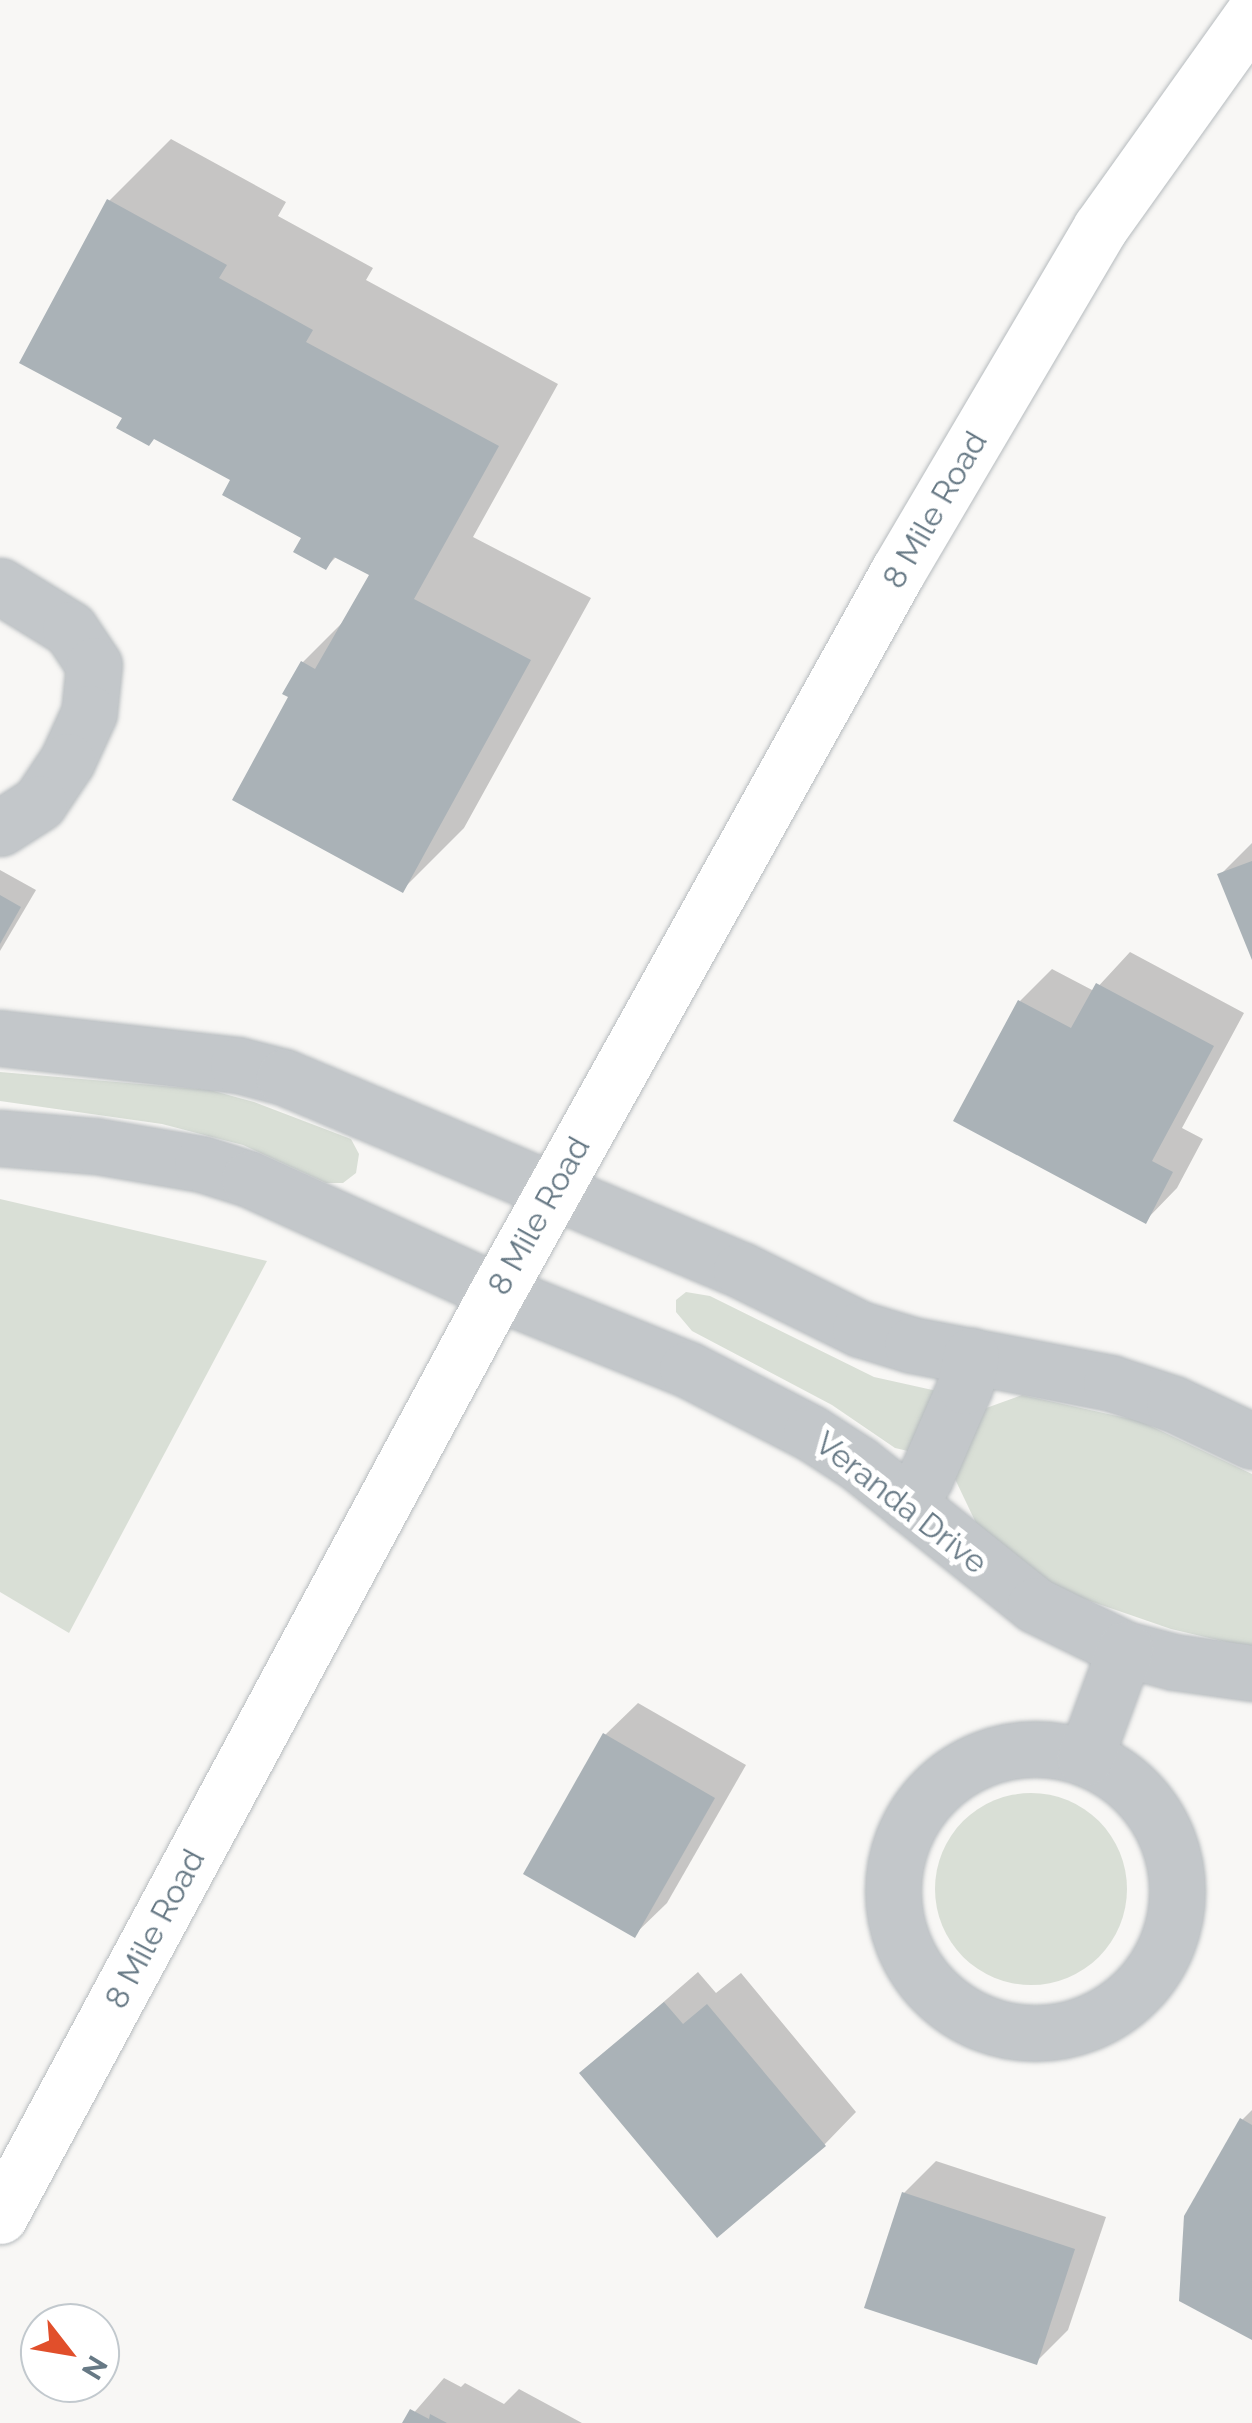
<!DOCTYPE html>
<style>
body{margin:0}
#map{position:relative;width:1252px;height:2423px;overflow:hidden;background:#f8f7f5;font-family:Raleway,sans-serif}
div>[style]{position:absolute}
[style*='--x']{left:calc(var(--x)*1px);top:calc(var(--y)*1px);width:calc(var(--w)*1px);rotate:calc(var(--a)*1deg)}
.green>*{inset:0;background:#d9dfd6}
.round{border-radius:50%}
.shadow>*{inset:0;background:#0003}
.building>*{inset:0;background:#aab2b7}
.roads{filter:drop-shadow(0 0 2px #b6bbbe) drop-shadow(0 0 2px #b6bbbe)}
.minor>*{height:55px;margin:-27.5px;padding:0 27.5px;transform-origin:27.5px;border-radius:27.5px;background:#c3c7ca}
.minor>.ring{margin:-27.5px;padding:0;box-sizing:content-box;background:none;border:55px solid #c3c7ca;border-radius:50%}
.major>*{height:55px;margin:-27.5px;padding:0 27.5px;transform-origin:27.5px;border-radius:27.5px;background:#fff}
span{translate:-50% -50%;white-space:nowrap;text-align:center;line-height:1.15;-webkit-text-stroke:10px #fff;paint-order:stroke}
.street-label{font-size:32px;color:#677985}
.north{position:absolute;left:20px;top:2303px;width:100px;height:100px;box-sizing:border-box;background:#fff;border:2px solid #c2c9ce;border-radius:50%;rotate:121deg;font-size:28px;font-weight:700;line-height:40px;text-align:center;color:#677985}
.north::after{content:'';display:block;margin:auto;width:35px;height:45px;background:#e14f2b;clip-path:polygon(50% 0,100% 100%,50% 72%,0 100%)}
</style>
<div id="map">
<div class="green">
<i style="clip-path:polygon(0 1072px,210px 1090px,254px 1102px,351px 1139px,359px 1154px,356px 1173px,343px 1183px,326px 1183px,243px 1145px,162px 1124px,0 1101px)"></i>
<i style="clip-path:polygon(0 1199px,267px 1261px,69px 1633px,0 1592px)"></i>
<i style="clip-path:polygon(686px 1292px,710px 1296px,874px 1377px,937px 1391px,908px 1451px,895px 1448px,832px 1405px,692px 1331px,676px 1312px,676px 1300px)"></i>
<i style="clip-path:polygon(1022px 1395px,1140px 1421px,1252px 1474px,1252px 1648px,1171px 1629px,1061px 1591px,976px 1523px,955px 1479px,954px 1453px,978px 1411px)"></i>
<i class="round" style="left:935px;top:1793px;width:192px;height:192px"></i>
</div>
<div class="shadow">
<i style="clip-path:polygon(171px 139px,286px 202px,278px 216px,373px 268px,366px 280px,558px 384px,473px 537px,591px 598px,464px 828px,402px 890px,292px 697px,303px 662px,347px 618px,372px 574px,337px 556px,326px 567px,305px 537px,233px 479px,125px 418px,109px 201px)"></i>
<i style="clip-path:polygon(1252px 843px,1252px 954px,1220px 875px)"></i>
<i style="clip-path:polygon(0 870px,36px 890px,0 951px)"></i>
<i style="clip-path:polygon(1130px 952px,1244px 1013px,1182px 1128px,1203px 1139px,1177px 1188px,1145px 1221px,1020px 1001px,1052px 969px,1094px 991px)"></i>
<i style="clip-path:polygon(638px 1703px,746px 1765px,667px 1903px,634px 1935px,605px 1735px)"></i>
<i style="clip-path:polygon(698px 1972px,716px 1993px,741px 1973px,856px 2112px,824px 2145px,582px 2073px)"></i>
<i style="clip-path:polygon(1252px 2110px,1252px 2338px,1242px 2120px)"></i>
<i style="clip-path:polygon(936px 2161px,1106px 2217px,1068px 2330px,1036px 2362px,904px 2193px)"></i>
<i style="clip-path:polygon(444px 2378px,461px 2387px,465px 2383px,504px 2404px,519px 2389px,582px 2423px,405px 2423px)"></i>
</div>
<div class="building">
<i style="clip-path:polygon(107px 199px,227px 265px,219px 278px,313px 330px,306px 342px,499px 446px,414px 599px,531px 660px,403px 893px,232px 800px,288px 697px,282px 694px,301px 661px,315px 669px,369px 575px,334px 557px,326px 570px,293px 552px,301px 538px,222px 495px,230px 480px,154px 439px,149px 446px,116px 428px,122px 418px,19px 363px)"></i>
<i style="clip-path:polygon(1252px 861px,1252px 960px,1217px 874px)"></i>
<i style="clip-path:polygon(0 895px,21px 907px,0 944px)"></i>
<i style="clip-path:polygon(1096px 983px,1214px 1046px,1152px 1161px,1173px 1172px,1146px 1224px,953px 1121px,1018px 1000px,1071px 1028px)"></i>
<i style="clip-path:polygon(603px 1733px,715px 1798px,635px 1938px,523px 1874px)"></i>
<i style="clip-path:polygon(664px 2002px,683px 2024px,707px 2004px,826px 2146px,717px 2238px,579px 2073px)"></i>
<i style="clip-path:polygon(1240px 2118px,1252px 2125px,1252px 2340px,1179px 2301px,1184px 2216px)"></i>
<i style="clip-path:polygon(902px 2192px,1075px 2249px,1037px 2365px,864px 2308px)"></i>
<i style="clip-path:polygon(410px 2409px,429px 2419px,430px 2414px,447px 2423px,402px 2423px)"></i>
</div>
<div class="roads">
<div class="minor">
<i style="--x:0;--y:586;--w:82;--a:31.6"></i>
<i style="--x:70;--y:629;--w:43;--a:56.3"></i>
<i style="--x:94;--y:665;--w:48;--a:95.9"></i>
<i style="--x:89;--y:713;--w:53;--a:114.6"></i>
<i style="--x:67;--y:761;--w:50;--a:123.7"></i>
<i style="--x:39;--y:803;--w:46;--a:147.3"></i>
<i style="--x:0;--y:1038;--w:240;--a:6.5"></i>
<i style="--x:238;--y:1065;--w:48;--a:14.6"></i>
<i style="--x:284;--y:1077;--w:496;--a:22.9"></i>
<i style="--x:741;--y:1270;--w:133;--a:26.4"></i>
<i style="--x:860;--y:1329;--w:54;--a:17.1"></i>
<i style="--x:912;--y:1345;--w:203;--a:10.8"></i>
<i style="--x:1111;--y:1383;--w:66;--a:18.4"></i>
<i style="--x:1174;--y:1404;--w:86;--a:25.4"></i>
<i style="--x:0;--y:1138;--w:96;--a:4.8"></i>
<i style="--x:96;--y:1146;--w:108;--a:9.6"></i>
<i style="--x:202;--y:1164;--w:49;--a:17.7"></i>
<i style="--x:249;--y:1179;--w:273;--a:24.5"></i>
<i style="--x:497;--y:1292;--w:205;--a:22.1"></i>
<i style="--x:687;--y:1369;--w:140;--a:27.3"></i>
<i style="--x:811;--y:1433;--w:57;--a:32.9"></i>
<i style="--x:859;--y:1464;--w:226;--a:38.7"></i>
<i style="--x:1035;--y:1605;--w:100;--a:26.1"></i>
<i style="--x:1125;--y:1649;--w:51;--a:14.9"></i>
<i style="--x:1174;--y:1662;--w:79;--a:8"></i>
<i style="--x:907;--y:1503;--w:31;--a:-54"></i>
<i style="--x:925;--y:1478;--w:100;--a:-66.5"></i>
<i style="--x:965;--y:1386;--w:31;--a:-79"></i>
<i class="ring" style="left:893px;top:1749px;width:229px;height:229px"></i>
<i style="--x:1085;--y:1758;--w:116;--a:-69.8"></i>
</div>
<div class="major">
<i style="--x:0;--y:2216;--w:1049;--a:-61.73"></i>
<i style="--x:497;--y:1292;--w:825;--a:-60.92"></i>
<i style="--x:898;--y:571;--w:398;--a:-59.5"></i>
<i style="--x:1100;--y:228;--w:262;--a:-54.5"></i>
</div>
</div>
<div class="street-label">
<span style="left:935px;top:510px;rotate:-60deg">8 Mile Road</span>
<span style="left:539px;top:1216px;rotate:-61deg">8 Mile Road</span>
<span style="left:901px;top:1503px;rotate:38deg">Veranda Drive</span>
<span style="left:155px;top:1929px;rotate:-62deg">8 Mile Road</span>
</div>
<div class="north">N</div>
</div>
